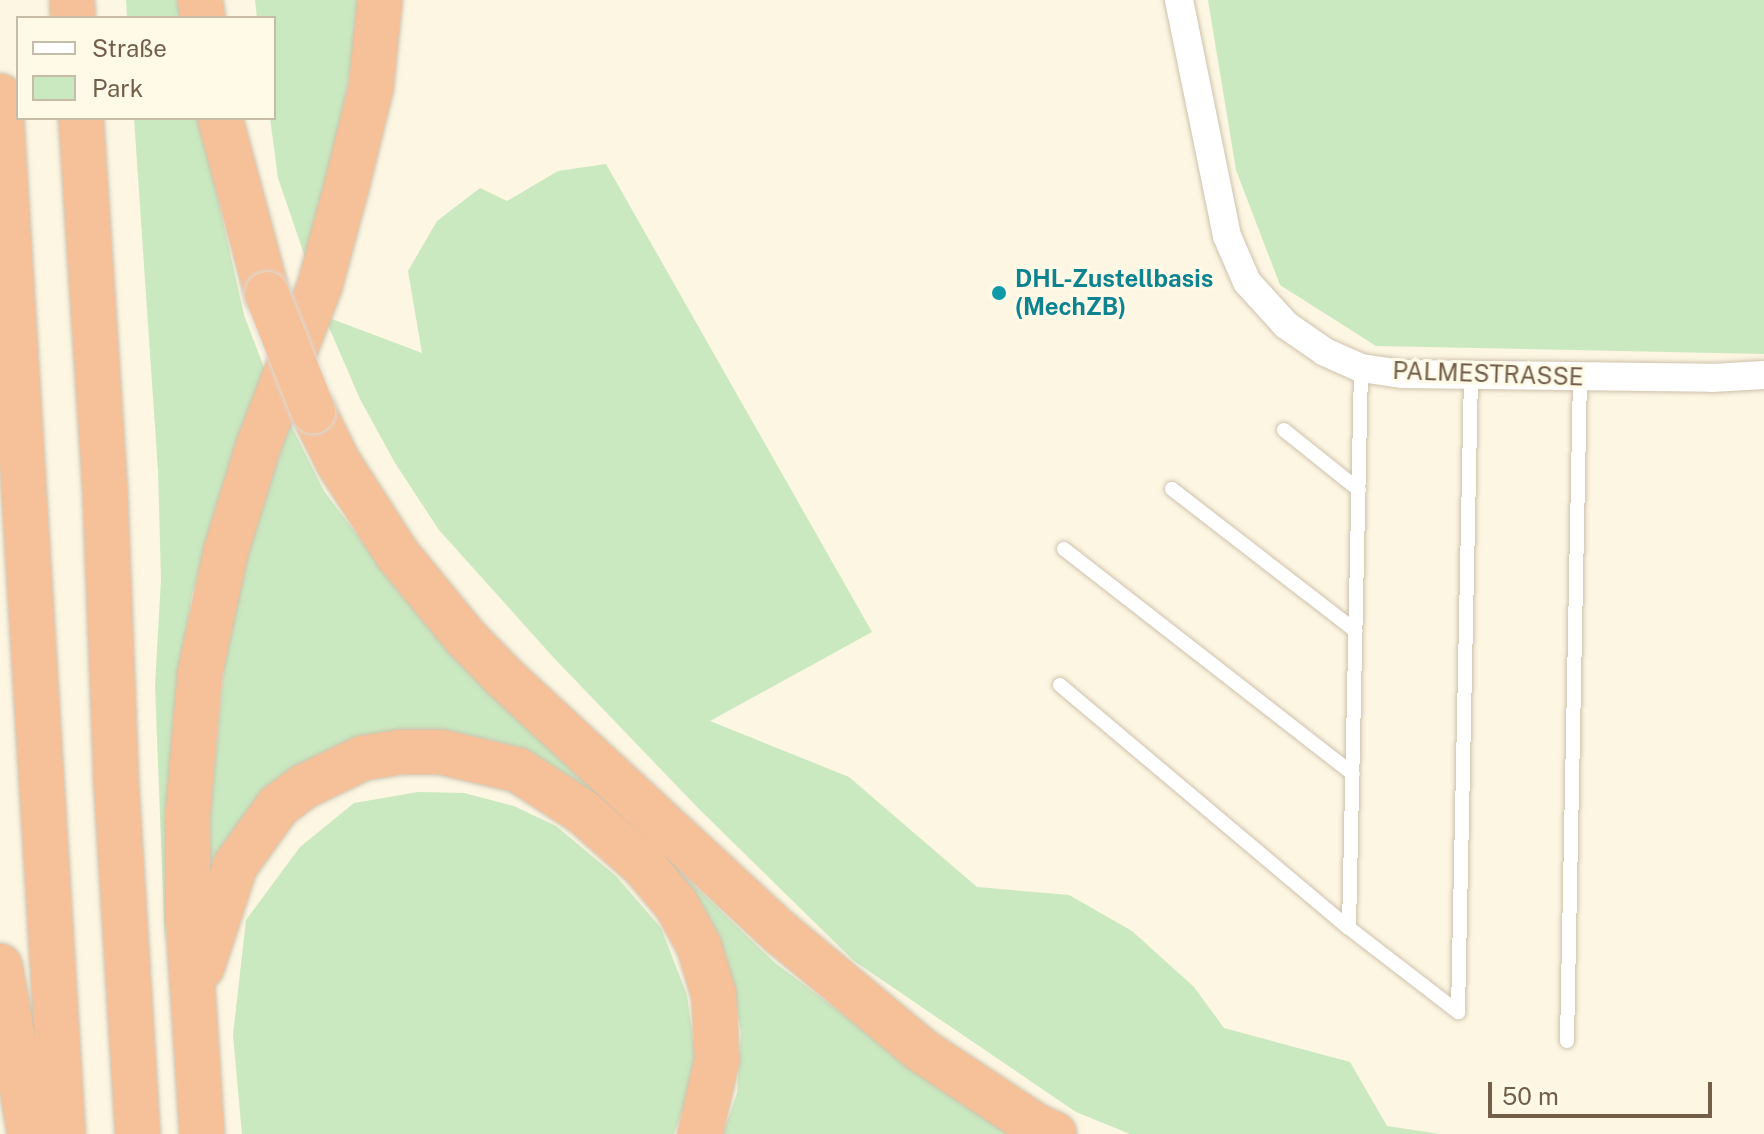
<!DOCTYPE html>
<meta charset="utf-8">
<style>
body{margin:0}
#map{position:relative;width:1764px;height:1134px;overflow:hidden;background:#fcf6e2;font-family:"Public Sans",sans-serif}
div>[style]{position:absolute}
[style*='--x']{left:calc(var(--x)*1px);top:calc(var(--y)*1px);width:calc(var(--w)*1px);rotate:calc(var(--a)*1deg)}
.green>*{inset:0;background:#cae9c1}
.roads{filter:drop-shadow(0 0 2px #cfc1ac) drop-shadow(0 0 2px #cfc1ac)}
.lane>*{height:14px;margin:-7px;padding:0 7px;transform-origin:7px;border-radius:7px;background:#fff}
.street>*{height:28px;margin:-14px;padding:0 14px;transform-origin:14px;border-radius:14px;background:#fff}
.highway>*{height:44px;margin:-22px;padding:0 22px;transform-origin:22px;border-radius:22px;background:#f6c099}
.bridges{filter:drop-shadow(0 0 2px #ddd9d3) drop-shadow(0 0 2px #ddd9d3)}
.highway-bridge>*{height:44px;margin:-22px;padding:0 22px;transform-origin:22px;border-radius:22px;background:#f6c099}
.dots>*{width:22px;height:22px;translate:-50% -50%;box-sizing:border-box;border:4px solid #fffae8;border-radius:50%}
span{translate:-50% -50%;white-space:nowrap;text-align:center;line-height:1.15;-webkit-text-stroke:6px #fffae8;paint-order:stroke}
.culture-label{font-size:24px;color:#0d838f;font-weight:700}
.left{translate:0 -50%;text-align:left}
.street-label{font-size:24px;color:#735f49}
.legend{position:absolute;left:16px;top:16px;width:260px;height:104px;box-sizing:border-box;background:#fffae8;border:2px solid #c7bca8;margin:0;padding:10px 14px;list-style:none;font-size:24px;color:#735f49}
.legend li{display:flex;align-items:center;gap:16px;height:40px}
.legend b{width:40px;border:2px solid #c7bca8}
.scale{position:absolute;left:1488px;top:1082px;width:224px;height:36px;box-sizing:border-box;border:4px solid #735f49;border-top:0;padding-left:10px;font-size:24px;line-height:28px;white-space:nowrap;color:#735f49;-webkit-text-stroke:6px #fffae8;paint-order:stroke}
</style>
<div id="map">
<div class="green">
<i style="clip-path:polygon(126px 0,182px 0,185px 18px,127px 18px)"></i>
<i style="clip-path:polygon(255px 0,363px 0,327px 199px,305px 257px,278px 178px,270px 118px,274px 118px,274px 18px,257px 18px)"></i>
<i style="clip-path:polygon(1208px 0,1764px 0,1764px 354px,1376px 346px,1280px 285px,1236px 170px)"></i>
<i style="clip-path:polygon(134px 118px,200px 118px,244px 315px,265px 370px,192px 594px,173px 723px,165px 945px,155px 686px,161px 579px,158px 471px)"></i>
<i style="clip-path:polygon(606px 164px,872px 632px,710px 721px,849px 777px,977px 887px,1069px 895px,1132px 931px,1194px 987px,1224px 1028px,1350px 1062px,1387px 1126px,1440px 1134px,1130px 1134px,1076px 1112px,854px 961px,698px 808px,553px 657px,439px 530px,395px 463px,360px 399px,324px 316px,422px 353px,408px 271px,437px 221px,480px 188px,507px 201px,558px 171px)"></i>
<i style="clip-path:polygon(287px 417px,324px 491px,383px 569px,475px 675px,774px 962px,893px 1052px,1027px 1134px,723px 1134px,737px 1093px,741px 1032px,729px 969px,565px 776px,519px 747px,459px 733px,385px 736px,266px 793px,212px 860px,206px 855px,229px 617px)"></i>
<i style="clip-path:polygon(418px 792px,464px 793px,514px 806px,556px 826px,616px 876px,661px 928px,687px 995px,697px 1069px,674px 1134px,242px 1134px,233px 1035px,246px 920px,300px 847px,354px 803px)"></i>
</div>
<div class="roads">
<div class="lane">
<i style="--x:1284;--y:430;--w:96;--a:38.7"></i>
<i style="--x:1172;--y:489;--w:232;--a:37.7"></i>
<i style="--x:1064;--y:549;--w:366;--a:37.9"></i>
<i style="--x:1060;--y:685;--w:378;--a:40.1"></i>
<i style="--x:1349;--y:928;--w:138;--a:37.6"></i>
<i style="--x:1349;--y:928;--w:560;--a:-88.77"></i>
<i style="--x:1458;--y:1012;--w:637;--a:-88.83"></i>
<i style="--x:1567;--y:1041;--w:664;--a:-88.88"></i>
</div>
<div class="street">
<i style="--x:1179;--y:0;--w:241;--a:78.5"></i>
<i style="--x:1227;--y:236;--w:50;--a:66.5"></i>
<i style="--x:1247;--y:282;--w:58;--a:47.8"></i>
<i style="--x:1286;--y:325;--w:47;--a:34.7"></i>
<i style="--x:1325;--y:352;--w:39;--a:24"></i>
<i style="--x:1361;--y:368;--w:41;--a:8.3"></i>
<i style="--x:1402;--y:374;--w:310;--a:0.7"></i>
<i style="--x:1712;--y:378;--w:52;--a:-3.3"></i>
</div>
<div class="highway">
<i style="--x:72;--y:0;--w:18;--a:87"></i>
<i style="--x:200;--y:0;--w:18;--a:81"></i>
<i style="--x:0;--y:96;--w:1040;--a:86.53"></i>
<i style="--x:81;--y:118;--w:372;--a:86.3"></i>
<i style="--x:105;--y:489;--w:290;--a:87.8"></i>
<i style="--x:116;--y:779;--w:356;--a:86.5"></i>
<i style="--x:220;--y:118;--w:182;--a:75"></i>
<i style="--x:313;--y:411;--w:57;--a:63.9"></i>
<i style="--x:338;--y:462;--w:109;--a:57.3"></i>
<i style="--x:397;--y:554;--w:109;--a:50.6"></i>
<i style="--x:466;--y:638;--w:54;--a:45.7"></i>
<i style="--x:504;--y:677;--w:379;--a:42.8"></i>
<i style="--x:782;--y:934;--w:181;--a:39.8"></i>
<i style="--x:921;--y:1050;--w:138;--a:33.5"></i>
<i style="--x:1036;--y:1126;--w:20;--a:24"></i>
<i style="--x:0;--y:966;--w:171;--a:79.9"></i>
<i style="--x:202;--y:967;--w:106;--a:-71.9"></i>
<i style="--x:235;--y:866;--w:74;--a:-54.4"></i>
<i style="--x:278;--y:806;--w:34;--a:-37"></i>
<i style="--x:305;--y:786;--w:64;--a:-25.8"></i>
<i style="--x:363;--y:758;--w:38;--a:-9"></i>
<i style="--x:401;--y:752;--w:40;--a:0"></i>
<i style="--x:441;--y:752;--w:79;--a:13.2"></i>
<i style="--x:518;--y:770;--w:77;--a:32.9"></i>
<i style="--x:583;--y:812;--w:81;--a:41.5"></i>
<i style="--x:644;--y:866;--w:50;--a:49.9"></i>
<i style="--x:676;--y:904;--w:48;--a:61.3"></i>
<i style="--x:699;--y:946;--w:51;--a:73"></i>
<i style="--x:714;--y:995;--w:65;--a:87.4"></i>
<i style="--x:717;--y:1060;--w:76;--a:102.9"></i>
<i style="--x:202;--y:1134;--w:215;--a:-93.7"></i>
<i style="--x:188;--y:919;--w:107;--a:-90"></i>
<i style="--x:188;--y:812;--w:140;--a:-85.1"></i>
<i style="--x:200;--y:673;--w:125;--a:-78"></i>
<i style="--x:226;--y:551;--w:112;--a:-72.9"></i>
<i style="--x:259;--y:444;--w:170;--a:-69"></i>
<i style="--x:320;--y:285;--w:104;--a:-74.9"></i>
<i style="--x:347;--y:185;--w:101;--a:-76.2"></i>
<i style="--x:371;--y:87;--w:87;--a:-84.1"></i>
</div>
</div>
<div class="bridges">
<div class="highway-bridge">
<i style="--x:267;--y:294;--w:126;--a:68.5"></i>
</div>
</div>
<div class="dots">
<i style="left:999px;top:293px;background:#0f9aa8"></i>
</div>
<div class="culture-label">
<span class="left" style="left:1015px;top:293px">DHL-Zustellbasis<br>(MechZB)</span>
</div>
<div class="street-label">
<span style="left:1488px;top:374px;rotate:2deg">PALMESTRASSE</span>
</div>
<ul class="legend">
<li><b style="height:10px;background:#fff"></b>Straße</li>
<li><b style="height:22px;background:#cae9c1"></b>Park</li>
</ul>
<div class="scale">50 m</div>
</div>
